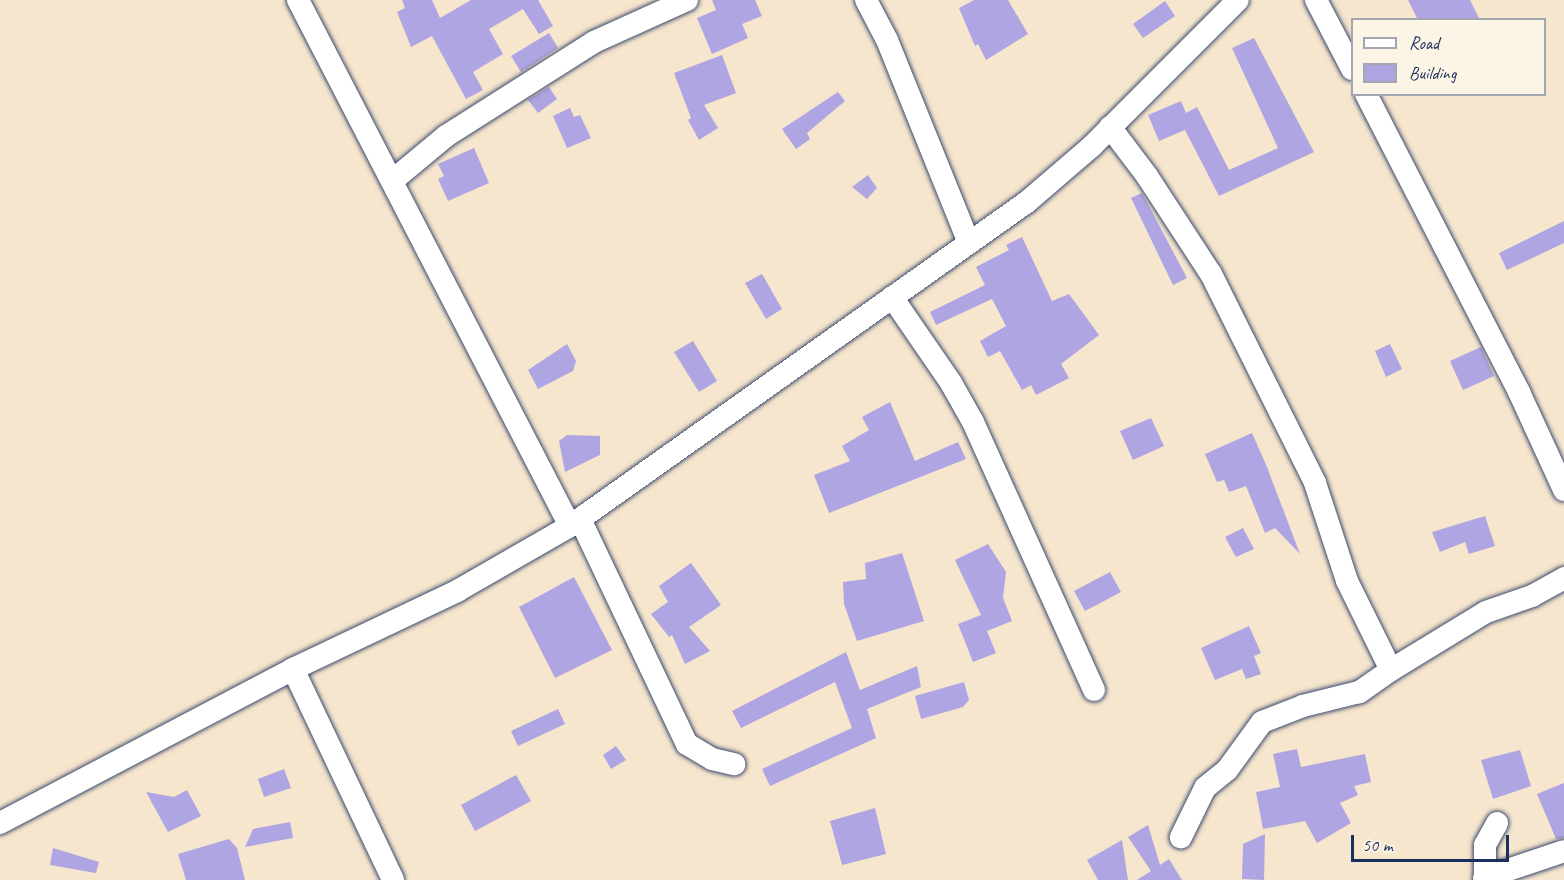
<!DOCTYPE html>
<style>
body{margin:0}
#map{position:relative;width:1564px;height:880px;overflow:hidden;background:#f6e6cd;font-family:Caveat,sans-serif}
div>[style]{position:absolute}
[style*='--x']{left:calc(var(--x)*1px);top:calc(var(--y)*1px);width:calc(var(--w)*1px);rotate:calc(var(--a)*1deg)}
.building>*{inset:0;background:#afa5e2}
.roads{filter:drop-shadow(0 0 2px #3c4a6f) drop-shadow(0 0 2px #3c4a6f)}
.street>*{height:22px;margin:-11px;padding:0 11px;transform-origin:11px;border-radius:11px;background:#fff}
span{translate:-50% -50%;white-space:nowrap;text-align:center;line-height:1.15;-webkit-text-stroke:6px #fcf5e5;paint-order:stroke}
.legend{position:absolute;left:1351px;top:18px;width:195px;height:78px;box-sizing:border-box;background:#fcf5e5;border:2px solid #a2a6af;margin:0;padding:8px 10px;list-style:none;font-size:18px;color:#1b2f5e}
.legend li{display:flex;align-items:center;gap:12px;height:30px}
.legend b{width:30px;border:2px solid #a2a6af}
.scale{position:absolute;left:1351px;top:835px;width:158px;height:27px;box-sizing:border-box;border:3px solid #1b2f5e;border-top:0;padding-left:8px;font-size:18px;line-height:21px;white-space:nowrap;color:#1b2f5e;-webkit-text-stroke:4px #fcf5e5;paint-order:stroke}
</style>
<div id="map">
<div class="building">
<i style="clip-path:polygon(402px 0,432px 0,440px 18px,471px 0,538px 0,553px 26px,539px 34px,523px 9px,489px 29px,503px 54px,473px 72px,483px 90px,466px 99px,432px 36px,411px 47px,397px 12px,405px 8px)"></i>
<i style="clip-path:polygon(712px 0,755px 0,762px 16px,742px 24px,748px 38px,712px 54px,697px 18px,716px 10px)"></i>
<i style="clip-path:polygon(974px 0,1008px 0,1028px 34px,986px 60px,978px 44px,975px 46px,959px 8px)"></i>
<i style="clip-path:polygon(1408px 0,1470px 0,1480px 20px,1418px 20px)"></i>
<i style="clip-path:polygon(1165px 1px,1175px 16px,1143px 38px,1133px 24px)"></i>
<i style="clip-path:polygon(549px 33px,558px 48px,521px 72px,511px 56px)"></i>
<i style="clip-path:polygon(1254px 38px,1314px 152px,1219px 196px,1185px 130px,1159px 141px,1148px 115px,1181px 101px,1186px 113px,1197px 107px,1229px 170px,1278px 148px,1232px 48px)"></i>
<i style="clip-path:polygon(722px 55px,736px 93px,704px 105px,718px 128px,699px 140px,688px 120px,691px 118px,674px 73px)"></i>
<i style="clip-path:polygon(549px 87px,557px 99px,538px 113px,528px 100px)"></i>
<i style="clip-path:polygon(838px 92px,845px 101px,807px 133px,810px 139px,796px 149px,782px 129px)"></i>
<i style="clip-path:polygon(570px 108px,574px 117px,580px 115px,591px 138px,567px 148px,553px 116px)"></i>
<i style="clip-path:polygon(474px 148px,489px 183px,448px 201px,438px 179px,444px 176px,438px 164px)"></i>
<i style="clip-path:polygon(868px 175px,877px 188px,867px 199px,852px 187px)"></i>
<i style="clip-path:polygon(1142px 193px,1187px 278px,1173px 285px,1131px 198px)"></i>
<i style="clip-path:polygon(1564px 221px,1564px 243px,1507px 270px,1499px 253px)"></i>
<i style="clip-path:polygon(1022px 237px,1052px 301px,1069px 294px,1099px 335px,1061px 364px,1069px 378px,1036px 395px,1031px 385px,1022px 390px,1000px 351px,988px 357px,980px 341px,1006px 326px,992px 299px,936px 325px,930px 312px,985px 285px,976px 267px,1009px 250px,1006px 245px)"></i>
<i style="clip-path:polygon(762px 274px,782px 309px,766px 319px,745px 283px)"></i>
<i style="clip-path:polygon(693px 341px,717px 381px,699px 392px,674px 352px)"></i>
<i style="clip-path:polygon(567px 344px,576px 361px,573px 371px,538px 389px,528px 370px)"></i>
<i style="clip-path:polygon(1390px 344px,1402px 369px,1386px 377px,1375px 351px)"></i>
<i style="clip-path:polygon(1481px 347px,1494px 376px,1463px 390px,1450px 361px)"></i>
<i style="clip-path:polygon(890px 402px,915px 461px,958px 442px,966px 459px,829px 513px,814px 475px,850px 461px,842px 446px,869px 430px,862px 417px)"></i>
<i style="clip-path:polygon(1151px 418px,1164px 446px,1133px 460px,1120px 431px)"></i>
<i style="clip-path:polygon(1252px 433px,1267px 467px,1300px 554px,1275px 528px,1265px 533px,1246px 486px,1229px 492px,1224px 480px,1217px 482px,1205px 454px)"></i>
<i style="clip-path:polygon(567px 435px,600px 436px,600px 455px,565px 472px,559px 441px)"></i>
<i style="clip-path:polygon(1485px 516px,1495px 546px,1469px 554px,1465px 542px,1440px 552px,1432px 532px)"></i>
<i style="clip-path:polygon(1243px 528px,1254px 549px,1236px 557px,1225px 537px)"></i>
<i style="clip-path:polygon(988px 544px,1006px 572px,1003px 598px,1012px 621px,987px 631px,996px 653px,973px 662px,958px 624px,981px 615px,955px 560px)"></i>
<i style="clip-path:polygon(902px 553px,924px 621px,857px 641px,844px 604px,843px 582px,866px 579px,865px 563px)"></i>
<i style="clip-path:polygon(691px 563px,721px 605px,689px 627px,710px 651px,685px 664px,672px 635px,669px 637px,651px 614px,668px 602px,659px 586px)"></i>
<i style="clip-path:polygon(1110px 572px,1121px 592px,1085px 611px,1074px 591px)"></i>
<i style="clip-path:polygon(574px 577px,612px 650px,555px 678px,519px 607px)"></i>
<i style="clip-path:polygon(1249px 626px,1261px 653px,1254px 656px,1261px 674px,1246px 679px,1242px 669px,1215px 680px,1201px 648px)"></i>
<i style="clip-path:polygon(846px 652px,860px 690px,917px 666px,921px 687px,867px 709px,876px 738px,770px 786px,762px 769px,852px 728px,835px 682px,741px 728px,732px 711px)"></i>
<i style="clip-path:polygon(964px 682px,969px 700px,963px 707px,921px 719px,915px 696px)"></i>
<i style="clip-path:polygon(558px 709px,565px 724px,518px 746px,511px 731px)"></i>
<i style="clip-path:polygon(616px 746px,626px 760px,611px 769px,603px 755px)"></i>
<i style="clip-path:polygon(1297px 749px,1301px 767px,1365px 754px,1371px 782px,1354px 786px,1358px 795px,1340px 803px,1351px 823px,1317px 843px,1305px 821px,1263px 829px,1256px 792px,1280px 787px,1273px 754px)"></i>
<i style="clip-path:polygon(1520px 750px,1531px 786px,1493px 799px,1481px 760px)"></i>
<i style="clip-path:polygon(284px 769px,291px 788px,264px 797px,258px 779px)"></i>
<i style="clip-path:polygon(516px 775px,531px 801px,475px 831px,461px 805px)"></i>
<i style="clip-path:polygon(1564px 783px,1564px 838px,1556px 839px,1537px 794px)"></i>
<i style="clip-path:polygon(187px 790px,201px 816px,168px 832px,146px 792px,174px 797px)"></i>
<i style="clip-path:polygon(875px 808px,886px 854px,842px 865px,830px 821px)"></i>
<i style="clip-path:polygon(290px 822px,293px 838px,245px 847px,253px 829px)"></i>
<i style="clip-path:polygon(1148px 825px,1160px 865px,1169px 859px,1182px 880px,1137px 880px,1151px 871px,1128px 837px)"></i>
<i style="clip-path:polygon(1265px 834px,1264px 880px,1242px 879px,1243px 844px)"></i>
<i style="clip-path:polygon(229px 839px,237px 848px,245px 880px,186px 880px,178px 854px)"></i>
<i style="clip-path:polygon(1122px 840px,1128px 880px,1098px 880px,1087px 860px)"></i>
<i style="clip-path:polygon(53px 848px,99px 862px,96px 873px,50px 865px)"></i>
</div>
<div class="roads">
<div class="street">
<i style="--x:298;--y:0;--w:592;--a:62.66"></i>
<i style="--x:866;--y:0;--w:45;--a:62.3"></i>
<i style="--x:887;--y:40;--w:219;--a:68"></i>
<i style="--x:1316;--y:0;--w:78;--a:62.4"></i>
<i style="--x:1366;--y:94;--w:335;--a:62.8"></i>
<i style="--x:1519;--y:392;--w:108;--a:65.3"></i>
<i style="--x:1110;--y:127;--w:61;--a:52.9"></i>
<i style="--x:1147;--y:176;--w:117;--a:56.9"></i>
<i style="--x:1211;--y:274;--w:233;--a:63.5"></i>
<i style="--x:1315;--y:483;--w:103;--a:71.9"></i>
<i style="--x:1347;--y:581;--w:99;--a:63.7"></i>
<i style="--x:1391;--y:670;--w:39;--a:145"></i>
<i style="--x:1359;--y:692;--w:58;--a:166"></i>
<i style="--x:1303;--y:706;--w:44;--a:158.7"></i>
<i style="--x:1262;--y:722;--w:59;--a:126.1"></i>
<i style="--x:1227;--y:770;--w:28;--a:141"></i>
<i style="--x:1205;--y:788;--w:55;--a:116.1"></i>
<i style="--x:392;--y:181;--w:70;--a:-39.8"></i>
<i style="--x:446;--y:136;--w:175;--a:-32.4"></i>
<i style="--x:594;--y:42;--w:102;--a:-24.3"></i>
<i style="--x:892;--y:297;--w:104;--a:55.5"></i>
<i style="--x:951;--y:383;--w:45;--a:60.6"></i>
<i style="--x:973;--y:422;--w:294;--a:65.7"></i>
<i style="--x:580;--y:519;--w:249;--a:64.6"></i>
<i style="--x:687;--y:744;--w:29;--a:31"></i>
<i style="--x:712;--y:759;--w:23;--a:13"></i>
<i style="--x:293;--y:669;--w:233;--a:64.6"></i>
<i style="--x:1391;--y:670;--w:111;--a:-31.4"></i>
<i style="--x:1486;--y:612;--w:49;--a:-19.2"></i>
<i style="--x:1532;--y:596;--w:37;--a:-29"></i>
<i style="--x:0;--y:823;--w:331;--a:-27.7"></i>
<i style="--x:293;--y:669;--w:182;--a:-25.4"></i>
<i style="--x:457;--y:591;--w:130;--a:-29.9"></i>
<i style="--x:570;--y:526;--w:560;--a:-35.34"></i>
<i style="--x:1027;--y:202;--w:86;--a:-40.7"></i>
<i style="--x:1092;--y:146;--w:206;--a:-45"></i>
<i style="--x:1484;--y:878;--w:84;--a:-18.6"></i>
<i style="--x:1485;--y:880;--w:35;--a:-90"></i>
<i style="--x:1485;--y:845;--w:25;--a:-61"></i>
</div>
</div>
<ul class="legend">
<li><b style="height:8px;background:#fff"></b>Road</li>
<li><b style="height:16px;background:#afa5e2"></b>Building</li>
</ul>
<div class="scale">50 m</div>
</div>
